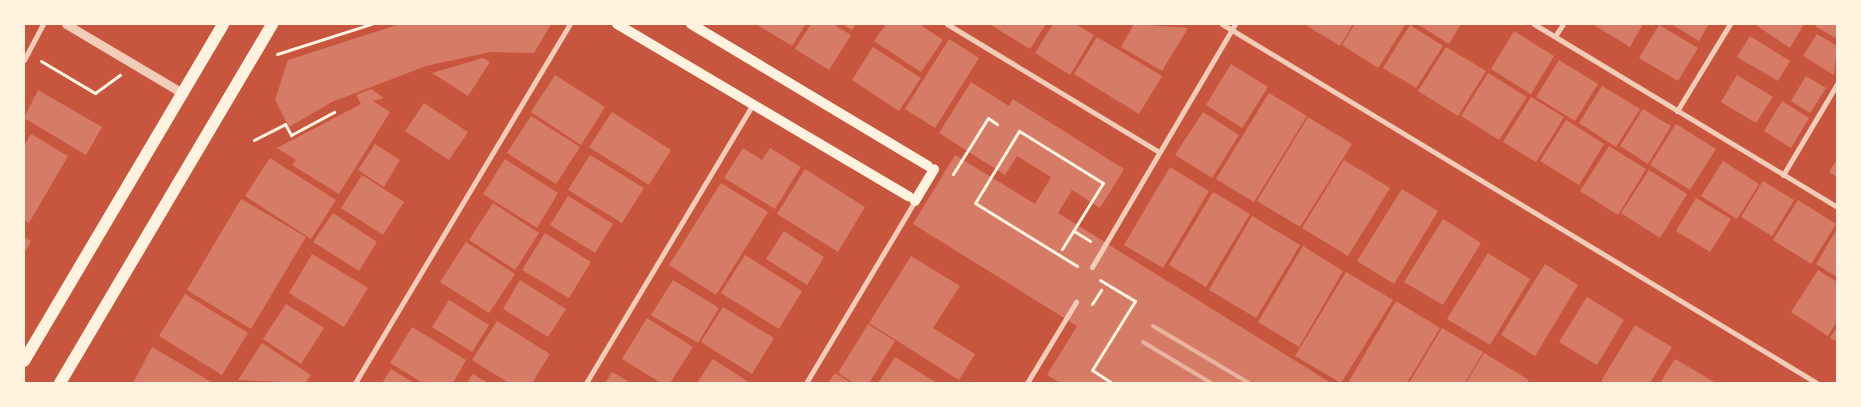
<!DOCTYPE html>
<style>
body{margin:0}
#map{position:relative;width:1861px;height:407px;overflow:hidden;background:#c8553d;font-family:Rubik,sans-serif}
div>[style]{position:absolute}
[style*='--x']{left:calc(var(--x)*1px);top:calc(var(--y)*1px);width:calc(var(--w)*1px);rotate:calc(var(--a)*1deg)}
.building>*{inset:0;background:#d67c66}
.path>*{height:3px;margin:-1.5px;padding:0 1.5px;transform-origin:1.5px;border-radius:1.5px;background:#fff3e0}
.minor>*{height:5px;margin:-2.5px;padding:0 2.5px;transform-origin:2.5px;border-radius:2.5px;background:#f1ccb7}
.tertiary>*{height:9px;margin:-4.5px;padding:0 4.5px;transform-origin:4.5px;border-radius:4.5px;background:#f1ccb7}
.secondary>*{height:10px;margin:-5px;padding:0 5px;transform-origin:5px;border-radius:5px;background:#fff3e0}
.primary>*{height:12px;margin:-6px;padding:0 6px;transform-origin:6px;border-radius:6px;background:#fff3e0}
.rail>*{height:4px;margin:-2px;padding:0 2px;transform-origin:2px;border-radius:2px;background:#e9b49f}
span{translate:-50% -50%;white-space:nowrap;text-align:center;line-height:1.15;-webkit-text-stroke:4.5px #fff3e0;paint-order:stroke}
.frame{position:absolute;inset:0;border:25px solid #fff3e0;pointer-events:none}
</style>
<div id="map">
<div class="building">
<i style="clip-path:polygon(400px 24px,551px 24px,534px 53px,491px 52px,426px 66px,332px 102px,289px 127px,275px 100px,288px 60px)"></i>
<i style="clip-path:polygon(756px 24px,806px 24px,792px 46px)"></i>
<i style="clip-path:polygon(811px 24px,833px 24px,851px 35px,829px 70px,795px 49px)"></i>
<i style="clip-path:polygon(842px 24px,856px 24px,852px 30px)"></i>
<i style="clip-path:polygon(886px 24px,919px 24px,943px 40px,921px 72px,874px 41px)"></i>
<i style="clip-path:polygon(989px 24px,1046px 24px,1030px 49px)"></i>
<i style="clip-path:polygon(1053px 24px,1075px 24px,1094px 35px,1070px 75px,1035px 53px)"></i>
<i style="clip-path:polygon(1134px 24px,1188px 28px,1162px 71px,1121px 47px)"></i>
<i style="clip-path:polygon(1304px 24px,1353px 24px,1340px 46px)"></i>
<i style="clip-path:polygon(1355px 24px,1406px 24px,1378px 68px,1342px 45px)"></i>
<i style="clip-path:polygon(1417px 24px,1461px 24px,1449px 44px)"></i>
<i style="clip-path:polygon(1592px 24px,1643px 24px,1630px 47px)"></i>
<i style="clip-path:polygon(1671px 24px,1709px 24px,1699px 41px)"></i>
<i style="clip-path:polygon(1754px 24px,1804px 24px,1790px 48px)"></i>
<i style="clip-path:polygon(1816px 24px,1837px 24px,1837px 39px,1815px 26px)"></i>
<i style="clip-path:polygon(1410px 25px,1443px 46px,1416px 88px,1383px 68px)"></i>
<i style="clip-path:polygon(1659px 25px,1698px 48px,1678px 81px,1639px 58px)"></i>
<i style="clip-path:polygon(1514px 31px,1554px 56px,1531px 94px,1491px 69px)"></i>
<i style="clip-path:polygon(1817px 34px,1837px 46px,1834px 75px,1803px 56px)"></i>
<i style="clip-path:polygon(1750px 36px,1790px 61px,1778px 81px,1737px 57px)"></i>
<i style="clip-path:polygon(1097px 37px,1162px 76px,1139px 114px,1074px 74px)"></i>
<i style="clip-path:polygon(949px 39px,979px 58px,935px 128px,905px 109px)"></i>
<i style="clip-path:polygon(873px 47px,921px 78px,899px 111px,852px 80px)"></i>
<i style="clip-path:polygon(1446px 47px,1486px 71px,1458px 116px,1418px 91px)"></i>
<i style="clip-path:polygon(483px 58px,490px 62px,468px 96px,432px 73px)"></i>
<i style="clip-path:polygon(1559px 60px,1598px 84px,1575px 121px,1536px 97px)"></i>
<i style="clip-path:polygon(1231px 64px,1268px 87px,1242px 128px,1206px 105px)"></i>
<i style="clip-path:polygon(1488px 73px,1527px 97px,1499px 140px,1461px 116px)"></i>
<i style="clip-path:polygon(555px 75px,605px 107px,581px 145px,531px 112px)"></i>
<i style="clip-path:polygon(1737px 75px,1773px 97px,1756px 123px,1721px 102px)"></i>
<i style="clip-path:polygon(1806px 76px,1826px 88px,1810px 113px,1791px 101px)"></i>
<i style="clip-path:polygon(971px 82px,1009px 106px,1013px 99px,1124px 169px,1100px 208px,1072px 190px,1058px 213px,1331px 383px,1060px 383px,1047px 375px,1077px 326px,913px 224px,955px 155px,1035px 204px,1051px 177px,1017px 156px,1005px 175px,939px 133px)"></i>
<i style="clip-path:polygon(1602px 86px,1640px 109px,1616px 147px,1579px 123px)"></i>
<i style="clip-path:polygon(371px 89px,384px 98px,373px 101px,390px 112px,339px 194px,292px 165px,296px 160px,277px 148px,361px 104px,356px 95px)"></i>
<i style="clip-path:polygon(38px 90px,102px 127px,86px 155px,24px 118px)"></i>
<i style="clip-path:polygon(1269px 93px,1307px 116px,1254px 202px,1216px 179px)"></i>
<i style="clip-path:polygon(1531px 97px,1564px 117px,1536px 162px,1503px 142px)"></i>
<i style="clip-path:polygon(1782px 101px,1809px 118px,1791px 148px,1764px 131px)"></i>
<i style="clip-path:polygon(424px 103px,468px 132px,449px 160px,405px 131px)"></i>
<i style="clip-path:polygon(1643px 109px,1671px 126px,1648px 164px,1620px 146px)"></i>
<i style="clip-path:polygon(612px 112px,671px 150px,649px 185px,589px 147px)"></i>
<i style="clip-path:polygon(1203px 112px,1239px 135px,1212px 178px,1175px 155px)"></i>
<i style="clip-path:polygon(531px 116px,580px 147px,556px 184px,507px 153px)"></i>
<i style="clip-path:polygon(1308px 117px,1352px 144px,1300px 227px,1257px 201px)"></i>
<i style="clip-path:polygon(1566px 120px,1604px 144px,1579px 185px,1540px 161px)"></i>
<i style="clip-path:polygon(1676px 124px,1716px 149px,1690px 190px,1650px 165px)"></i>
<i style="clip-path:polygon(31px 134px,68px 156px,29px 223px,24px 220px,24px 146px)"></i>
<i style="clip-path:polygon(375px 144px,400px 160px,384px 187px,358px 170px)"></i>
<i style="clip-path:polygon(1609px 146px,1646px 169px,1618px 215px,1580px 191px)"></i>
<i style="clip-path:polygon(743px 148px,762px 160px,770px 148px,801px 167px,775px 209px,724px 178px)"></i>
<i style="clip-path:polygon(590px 155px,644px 188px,622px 223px,568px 190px)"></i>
<i style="clip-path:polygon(270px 158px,336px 200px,311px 239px,245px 196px)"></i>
<i style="clip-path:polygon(505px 159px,558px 193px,537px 228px,483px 194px)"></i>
<i style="clip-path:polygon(1837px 159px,1837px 177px,1829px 172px)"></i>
<i style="clip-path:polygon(1344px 160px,1390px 188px,1348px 256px,1302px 228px)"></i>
<i style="clip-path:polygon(1723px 161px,1759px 184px,1737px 219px,1701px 196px)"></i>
<i style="clip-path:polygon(1170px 167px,1209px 191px,1163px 268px,1124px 245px)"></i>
<i style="clip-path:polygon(805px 169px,865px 207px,838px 252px,777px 214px)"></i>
<i style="clip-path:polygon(1649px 170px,1687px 194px,1660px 238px,1621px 213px)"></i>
<i style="clip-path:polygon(362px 175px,404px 202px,383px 235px,341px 208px)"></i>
<i style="clip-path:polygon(1763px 181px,1794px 200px,1772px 236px,1741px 217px)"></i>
<i style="clip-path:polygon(721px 183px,768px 212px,716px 295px,669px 265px)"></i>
<i style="clip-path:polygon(1402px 189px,1438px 211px,1394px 284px,1357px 261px)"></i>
<i style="clip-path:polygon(1213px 192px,1250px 214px,1206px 287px,1169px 265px)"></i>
<i style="clip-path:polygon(568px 196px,613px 224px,595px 253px,550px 225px)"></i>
<i style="clip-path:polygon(1696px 198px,1731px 219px,1710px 252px,1676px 231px)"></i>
<i style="clip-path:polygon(241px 199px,306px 237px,251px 329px,187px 290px)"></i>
<i style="clip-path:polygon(1798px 200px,1836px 224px,1811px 264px,1773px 240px)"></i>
<i style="clip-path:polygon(493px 203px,539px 233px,515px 270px,469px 240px)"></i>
<i style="clip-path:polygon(333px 213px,377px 242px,359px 271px,313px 242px)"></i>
<i style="clip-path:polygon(1252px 216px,1300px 245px,1256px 318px,1209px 290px)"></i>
<i style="clip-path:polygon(1443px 219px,1481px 243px,1443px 305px,1404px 282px)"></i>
<i style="clip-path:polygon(1837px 229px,1837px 277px,1816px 264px)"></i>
<i style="clip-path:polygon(784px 231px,824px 257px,807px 285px,766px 259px)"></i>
<i style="clip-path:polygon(545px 233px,591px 262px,569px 298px,522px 270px)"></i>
<i style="clip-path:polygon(24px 237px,31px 241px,24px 254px)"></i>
<i style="clip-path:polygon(466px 242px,515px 274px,489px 313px,440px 282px)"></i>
<i style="clip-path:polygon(1303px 246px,1343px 271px,1299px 347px,1258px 322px)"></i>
<i style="clip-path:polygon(1488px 253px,1530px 279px,1490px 345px,1447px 319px)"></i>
<i style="clip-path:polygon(312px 254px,368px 288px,344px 327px,289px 293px)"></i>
<i style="clip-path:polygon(745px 255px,802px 291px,779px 329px,721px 293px)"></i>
<i style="clip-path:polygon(911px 256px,960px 286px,933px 328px,975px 354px,959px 380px,869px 323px)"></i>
<i style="clip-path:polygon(1545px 264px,1578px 285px,1535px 356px,1501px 335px)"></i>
<i style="clip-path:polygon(1818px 270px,1837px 282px,1837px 321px,1828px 336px,1791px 312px)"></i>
<i style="clip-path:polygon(1346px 272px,1393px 300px,1341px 383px,1295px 356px)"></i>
<i style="clip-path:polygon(520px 280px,566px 309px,548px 337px,503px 309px)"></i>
<i style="clip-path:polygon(673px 280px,719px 308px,698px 343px,651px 315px)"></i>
<i style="clip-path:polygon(185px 294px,248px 333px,222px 375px,159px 336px)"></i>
<i style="clip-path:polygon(1587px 297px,1624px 320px,1597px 365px,1559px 342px)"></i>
<i style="clip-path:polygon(449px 300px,489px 325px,472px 352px,432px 327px)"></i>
<i style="clip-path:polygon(1396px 301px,1440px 328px,1407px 383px,1352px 383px,1349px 381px)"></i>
<i style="clip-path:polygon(286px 304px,324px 328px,301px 364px,263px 339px)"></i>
<i style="clip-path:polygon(723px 307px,774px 338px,752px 374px,701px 342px)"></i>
<i style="clip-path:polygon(647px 318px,693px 347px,670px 383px,661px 383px,622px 359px)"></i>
<i style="clip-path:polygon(497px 321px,550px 354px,532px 383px,509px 383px,472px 360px)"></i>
<i style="clip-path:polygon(868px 324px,895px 341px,869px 383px,854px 383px,838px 373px)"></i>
<i style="clip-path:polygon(1635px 325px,1672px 347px,1650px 383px,1605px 383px,1601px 381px)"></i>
<i style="clip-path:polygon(412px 327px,466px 360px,453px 383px,423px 383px,390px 363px)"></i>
<i style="clip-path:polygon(1837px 327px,1837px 342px,1830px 338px)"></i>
<i style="clip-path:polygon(1442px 328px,1483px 352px,1465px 383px,1409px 383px)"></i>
<i style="clip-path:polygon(262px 343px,311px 375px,305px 383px,238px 380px)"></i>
<i style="clip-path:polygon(152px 347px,213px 383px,133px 383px)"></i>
<i style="clip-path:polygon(1484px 353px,1529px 380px,1527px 383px,1466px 383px)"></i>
<i style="clip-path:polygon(895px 357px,937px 383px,878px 383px)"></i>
<i style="clip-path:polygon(713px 359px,750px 383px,697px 383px)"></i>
<i style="clip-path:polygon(1675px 359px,1716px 383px,1660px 383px)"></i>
<i style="clip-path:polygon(391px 369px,414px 383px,382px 383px)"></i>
<i style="clip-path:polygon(612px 372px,631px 383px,605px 383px)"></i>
<i style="clip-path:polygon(835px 373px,851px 383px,828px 383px)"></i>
<i style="clip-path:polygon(473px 374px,488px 383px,467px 383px)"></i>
</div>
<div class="path">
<i style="--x:277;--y:54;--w:99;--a:-17.7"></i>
<i style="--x:41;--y:61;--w:63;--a:30.7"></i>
<i style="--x:95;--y:93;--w:31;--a:-36"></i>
<i style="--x:254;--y:140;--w:35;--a:-27"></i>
<i style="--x:285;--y:124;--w:13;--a:61"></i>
<i style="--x:291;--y:135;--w:49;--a:-28.1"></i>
<i style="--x:953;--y:174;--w:66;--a:-58"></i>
<i style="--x:988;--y:118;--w:11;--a:34"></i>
<i style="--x:1074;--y:231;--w:19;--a:32"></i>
<i style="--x:1062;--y:249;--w:78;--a:-58.2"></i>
<i style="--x:1103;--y:183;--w:99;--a:-148.2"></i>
<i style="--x:1019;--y:131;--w:84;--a:121.4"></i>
<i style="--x:975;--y:203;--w:120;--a:31.7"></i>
<i style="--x:1100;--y:280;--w:41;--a:31"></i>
<i style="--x:1135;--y:301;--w:81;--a:121.9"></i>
<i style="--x:1092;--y:370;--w:24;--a:33"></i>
<i style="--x:1092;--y:304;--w:17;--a:-57"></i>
</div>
<div class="minor">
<i style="--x:947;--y:24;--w:248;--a:31.1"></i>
<i style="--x:1222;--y:24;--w:695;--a:31.11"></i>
<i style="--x:1534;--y:24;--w:354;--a:31.1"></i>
<i style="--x:1555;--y:36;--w:14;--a:-56"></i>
<i style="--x:24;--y:60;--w:41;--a:-62.2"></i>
<i style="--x:1677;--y:111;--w:102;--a:-58.7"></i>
<i style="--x:1783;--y:175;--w:106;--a:-59.3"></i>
<i style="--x:1092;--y:267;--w:282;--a:-59.5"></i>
<i style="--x:355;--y:383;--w:418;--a:-59.1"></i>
<i style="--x:586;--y:383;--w:325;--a:-59.1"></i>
<i style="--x:806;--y:383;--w:212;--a:-59.1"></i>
<i style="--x:1027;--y:383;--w:95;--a:-58.8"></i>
</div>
<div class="tertiary">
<i style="--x:66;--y:24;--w:135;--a:30.7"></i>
</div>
<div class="secondary">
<i style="--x:617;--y:24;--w:339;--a:30.6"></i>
<i style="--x:691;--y:24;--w:276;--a:30.9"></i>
<i style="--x:915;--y:201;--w:37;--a:-59"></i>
</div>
<div class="primary">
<i style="--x:24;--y:361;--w:391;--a:-59.4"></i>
<i style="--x:60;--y:383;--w:417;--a:-59.4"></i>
</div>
<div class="rail">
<i style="--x:1153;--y:326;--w:112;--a:30.7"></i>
<i style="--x:1143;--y:342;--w:79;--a:31.1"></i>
</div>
<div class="frame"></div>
</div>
